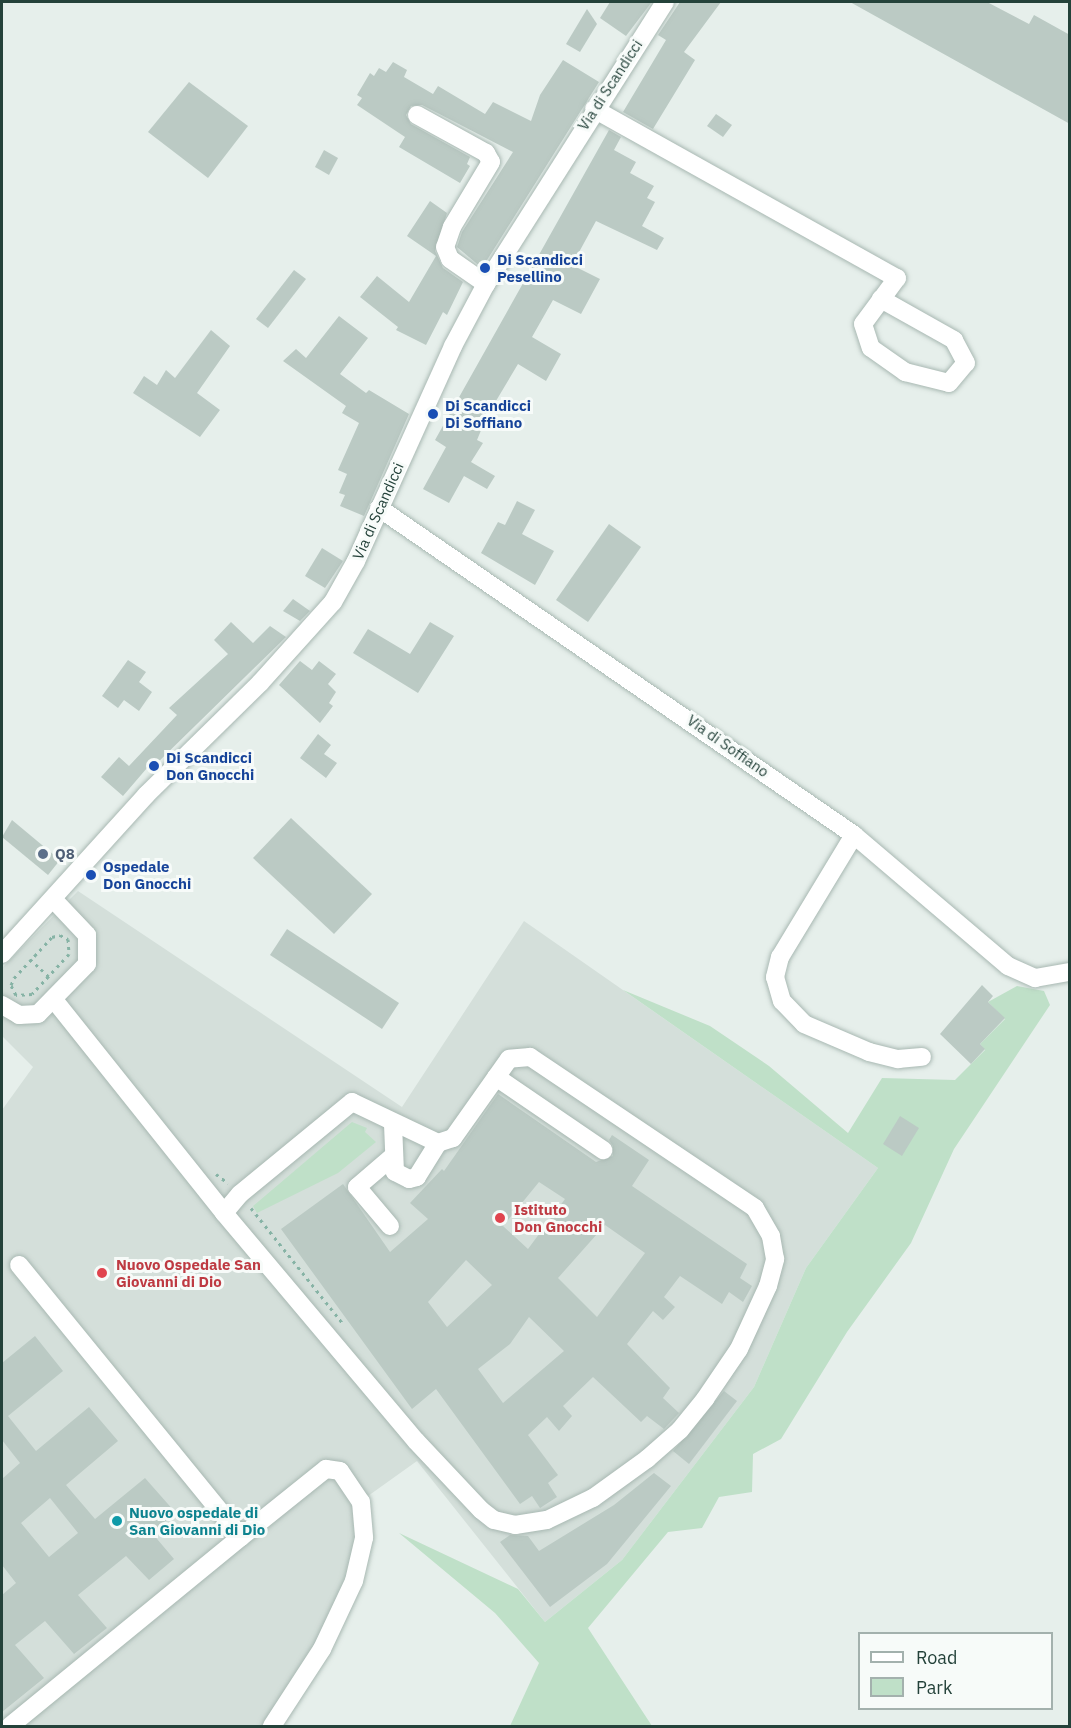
<!DOCTYPE html>
<style>
body{margin:0}
#map{position:relative;width:1071px;height:1728px;overflow:hidden;background:#e6efeb;font-family:"IBM Plex Sans",sans-serif}
div>[style]{position:absolute}
[style*='--x']{left:calc(var(--x)*1px);top:calc(var(--y)*1px);width:calc(var(--w)*1px);rotate:calc(var(--a)*1deg)}
.built>*{inset:0;background:#d4dfda}
.green>*{inset:0;background:#bfe0c8}
.building>*{inset:0;background:#bbcac4}
.path>*{height:3px;margin-top:-1.5px;transform-origin:0;background:repeating-linear-gradient(90deg,#86b3a5 0 3px,transparent 0 7.5px)}
.roads{filter:drop-shadow(0 0 2px #a8b8b2) drop-shadow(0 0 2px #a8b8b2)}
.minor>*{height:18px;margin:-9px;padding:0 9px;transform-origin:9px;border-radius:9px;background:#fff}
.dots>*{width:16px;height:16px;translate:-50% -50%;box-sizing:border-box;border:3px solid #f7fbf9;border-radius:50%}
span{translate:-50% -50%;white-space:nowrap;text-align:center;line-height:1.15;-webkit-text-stroke:6px #f7fbf9;paint-order:stroke}
.street-label{font-size:15px;color:#24423a}
.transit-label{font-size:15px;color:#164399;font-weight:700}
.left{translate:0 -50%;text-align:left}
.service-label{font-size:15px;color:#4e5e75;font-weight:700}
.health-label{font-size:15px;color:#be3a42;font-weight:700}
.culture-label{font-size:15px;color:#0d838f;font-weight:700}
.frame{position:absolute;inset:0;border:3px solid #24423a;pointer-events:none}
.legend{position:absolute;left:858px;top:1632px;width:195px;height:78px;box-sizing:border-box;background:#f7fbf9;border:2px solid #a3b1ad;margin:0;padding:8px 10px;list-style:none;font-size:18px;color:#24423a}
.legend li{display:flex;align-items:center;gap:12px;height:30px}
.legend b{width:30px;border:2px solid #a3b1ad}
</style>
<div id="map">
<div class="built">
<i style="clip-path:polygon(78px 891px,402px 1107px,524px 921px,878px 1168px,806px 1268px,754px 1387px,622px 1560px,545px 1622px,417px 1461px,368px 1496px,372px 1539px,360px 1587px,320px 1667px,282px 1726px,2px 1726px,2px 1110px,33px 1067px,2px 1036px,2px 968px)"></i>
</div>
<div class="green">
<i style="clip-path:polygon(1017px 986px,1044px 991px,1050px 1005px,954px 1149px,911px 1243px,847px 1332px,781px 1439px,753px 1454px,752px 1492px,719px 1497px,702px 1528px,668px 1532px,588px 1628px,652px 1726px,510px 1726px,539px 1663px,495px 1613px,399px 1533px,518px 1589px,545px 1622px,622px 1560px,754px 1387px,806px 1268px,878px 1168px,623px 990px,710px 1026px,769px 1066px,848px 1133px,882px 1078px,955px 1080px,985px 1050px,980px 1044px,1005px 1019px,988px 1002px)"></i>
<i style="clip-path:polygon(352px 1122px,367px 1128px,365px 1132px,376px 1142px,338px 1173px,257px 1213px,253px 1206px)"></i>
</div>
<div class="building">
<i style="clip-path:polygon(610px 2px,648px 2px,651px 3px,626px 36px,600px 18px)"></i>
<i style="clip-path:polygon(680px 2px,721px 2px,684px 52px,695px 60px,653px 129px,623px 112px,666px 40px,658px 35px)"></i>
<i style="clip-path:polygon(850px 2px,987px 2px,1029px 24px,1034px 15px,1070px 35px,1070px 124px)"></i>
<i style="clip-path:polygon(587px 9px,597px 24px,580px 52px,566px 44px)"></i>
<i style="clip-path:polygon(563px 60px,599px 82px,482px 268px,457px 247px,462px 232px,513px 152px,422px 105px,411px 106px,406px 115px,411px 124px,470px 157px,467px 164px,470px 166px,460px 183px,399px 147px,405px 137px,357px 105px,362px 98px,357px 95px,370px 73px,374px 76px,379px 68px,386px 72px,393px 62px,407px 70px,404px 77px,433px 94px,438px 86px,485px 114px,493px 102px,531px 121px,540px 95px)"></i>
<i style="clip-path:polygon(189px 82px,248px 126px,208px 178px,148px 132px)"></i>
<i style="clip-path:polygon(716px 114px,732px 125px,723px 137px,707px 126px)"></i>
<i style="clip-path:polygon(609px 130px,621px 137px,614px 150px,636px 162px,630px 173px,654px 186px,647px 198px,655px 202px,642px 226px,664px 238px,657px 250px,596px 221px,572px 265px,600px 279px,581px 314px,553px 300px,532px 337px,561px 354px,546px 381px,518px 364px,487px 416px,477px 440px,483px 443px,471px 462px,495px 476px,487px 489px,464px 476px,449px 503px,423px 489px,446px 447px,435px 440px)"></i>
<i style="clip-path:polygon(324px 150px,338px 158px,329px 175px,315px 167px)"></i>
<i style="clip-path:polygon(430px 201px,447px 213px,435px 251px,443px 268px,463px 282px,447px 315px,443px 312px,426px 345px,396px 330px,398px 327px,360px 297px,377px 276px,409px 302px,436px 256px,407px 236px)"></i>
<i style="clip-path:polygon(294px 270px,306px 279px,268px 328px,256px 319px)"></i>
<i style="clip-path:polygon(339px 316px,368px 338px,340px 374px,366px 393px,369px 390px,409px 414px,364px 516px,340px 506px,345px 495px,339px 493px,347px 474px,338px 470px,359px 423px,342px 413px,346px 406px,283px 361px,296px 349px,306px 358px)"></i>
<i style="clip-path:polygon(211px 330px,230px 346px,197px 393px,220px 410px,200px 437px,133px 393px,144px 376px,157px 385px,166px 370px,175px 378px)"></i>
<i style="clip-path:polygon(517px 501px,535px 510px,522px 534px,554px 551px,535px 585px,481px 553px,498px 522px,505px 525px)"></i>
<i style="clip-path:polygon(609px 524px,641px 547px,588px 622px,556px 600px)"></i>
<i style="clip-path:polygon(322px 548px,343px 561px,325px 588px,305px 576px)"></i>
<i style="clip-path:polygon(293px 599px,310px 611px,300px 621px,283px 611px)"></i>
<i style="clip-path:polygon(231px 622px,253px 643px,270px 626px,286px 637px,149px 771px,147px 768px,123px 796px,101px 777px,119px 757px,129px 766px,177px 715px,169px 708px,228px 654px,214px 640px)"></i>
<i style="clip-path:polygon(430px 622px,454px 636px,418px 693px,353px 653px,368px 629px,410px 654px)"></i>
<i style="clip-path:polygon(128px 660px,146px 672px,139px 682px,152px 692px,139px 711px,124px 700px,118px 708px,102px 696px)"></i>
<i style="clip-path:polygon(300px 661px,312px 670px,319px 661px,336px 674px,328px 684px,336px 692px,329px 703px,333px 706px,320px 723px,279px 685px)"></i>
<i style="clip-path:polygon(318px 734px,331px 745px,324px 754px,337px 763px,326px 778px,300px 758px)"></i>
<i style="clip-path:polygon(291px 818px,372px 894px,334px 934px,253px 858px)"></i>
<i style="clip-path:polygon(12px 820px,60px 860px,48px 875px,2px 837px)"></i>
<i style="clip-path:polygon(287px 929px,399px 1003px,382px 1029px,270px 955px)"></i>
<i style="clip-path:polygon(982px 985px,993px 996px,988px 1002px,1005px 1018px,980px 1044px,985px 1049px,971px 1064px,940px 1034px)"></i>
<i style="clip-path:polygon(evenodd,498px 1094px,596px 1162px,613px 1156px,613px 1146px,609px 1140px,612px 1135px,649px 1160px,632px 1186px,747px 1264px,740px 1278px,752px 1286px,743px 1302px,729px 1292px,722px 1304px,680px 1276px,664px 1297px,675px 1307px,663px 1320px,653px 1311px,627px 1344px,670px 1388px,663px 1398px,679px 1413px,664px 1429px,647px 1416px,641px 1422px,593px 1377px,563px 1406px,572px 1416px,559px 1431px,547px 1417px,528px 1435px,558px 1475px,548px 1483px,557px 1497px,540px 1508px,532px 1496px,520px 1504px,436px 1389px,412px 1409px,281px 1229px,343px 1184px,390px 1252px,428px 1219px,410px 1203px,442px 1169px,444px 1171px,498px 1094px,539px 1182px,565px 1199px,528px 1249px,503px 1226px,539px 1182px,498px 1094px,605px 1225px,645px 1253px,597px 1317px,558px 1278px,605px 1225px,498px 1094px,466px 1260px,492px 1285px,447px 1327px,428px 1302px,466px 1260px,498px 1094px,529px 1317px,564px 1351px,503px 1403px,478px 1369px,510px 1344px,529px 1317px)"></i>
<i style="clip-path:polygon(900px 1116px,919px 1128px,902px 1156px,883px 1144px)"></i>
<i style="clip-path:polygon(evenodd,35px 1336px,63px 1371px,8px 1416px,36px 1451px,89px 1407px,118px 1441px,66px 1485px,95px 1519px,145px 1478px,175px 1512px,152px 1533px,174px 1559px,149px 1580px,126px 1556px,78px 1595px,107px 1628px,74px 1654px,45px 1621px,15px 1645px,44px 1678px,2px 1712px,2px 1595px,16px 1583px,2px 1565px,2px 1479px,20px 1463px,2px 1440px,2px 1363px,35px 1336px,50px 1498px,78px 1533px,49px 1557px,21px 1523px,50px 1498px)"></i>
<i style="clip-path:polygon(724px 1391px,737px 1401px,689px 1464px,673px 1451px)"></i>
<i style="clip-path:polygon(654px 1473px,671px 1486px,607px 1564px,550px 1607px,500px 1542px,510px 1535px,528px 1536px,539px 1551px,614px 1505px)"></i>
</div>
<div class="path">
<i style="--x:60;--y:935;--w:9;--a:27"></i>
<i style="--x:68;--y:939;--w:15;--a:86"></i>
<i style="--x:69;--y:954;--w:54;--a:132.8"></i>
<i style="--x:32;--y:994;--w:16;--a:176"></i>
<i style="--x:16;--y:995;--w:11;--a:-117"></i>
<i style="--x:11;--y:985;--w:8;--a:-67"></i>
<i style="--x:14;--y:978;--w:56;--a:-47.2"></i>
<i style="--x:52;--y:937;--w:8;--a:-14"></i>
<i style="--x:30;--y:959;--w:26;--a:43"></i>
<i style="--x:216;--y:1174;--w:15;--a:37"></i>
<i style="--x:251;--y:1208;--w:149;--a:51.5"></i>
</div>
<div class="roads">
<div class="minor">
<i style="--x:594;--y:109;--w:347;--a:29.2"></i>
<i style="--x:897;--y:278;--w:57;--a:126.5"></i>
<i style="--x:863;--y:324;--w:25;--a:72"></i>
<i style="--x:871;--y:348;--w:42;--a:35.2"></i>
<i style="--x:905;--y:372;--w:45;--a:14"></i>
<i style="--x:949;--y:383;--w:26;--a:-50"></i>
<i style="--x:966;--y:363;--w:26;--a:-118"></i>
<i style="--x:954;--y:340;--w:84;--a:-150.7"></i>
<i style="--x:417;--y:115;--w:79;--a:28.8"></i>
<i style="--x:486;--y:153;--w:10;--a:61"></i>
<i style="--x:491;--y:162;--w:76;--a:121"></i>
<i style="--x:452;--y:227;--w:21;--a:109"></i>
<i style="--x:445;--y:247;--w:13;--a:67"></i>
<i style="--x:450;--y:259;--w:44;--a:34.8"></i>
<i style="--x:379;--y:508;--w:577;--a:34.54"></i>
<i style="--x:854;--y:835;--w:202;--a:40.4"></i>
<i style="--x:1008;--y:966;--w:30;--a:24"></i>
<i style="--x:1035;--y:978;--w:36;--a:-10"></i>
<i style="--x:854;--y:835;--w:143;--a:121.2"></i>
<i style="--x:780;--y:957;--w:21;--a:104"></i>
<i style="--x:775;--y:977;--w:25;--a:74"></i>
<i style="--x:782;--y:1001;--w:32;--a:46"></i>
<i style="--x:804;--y:1024;--w:71;--a:23.3"></i>
<i style="--x:869;--y:1052;--w:30;--a:14"></i>
<i style="--x:898;--y:1059;--w:24;--a:-5"></i>
<i style="--x:2;--y:954;--w:215;--a:-47.8"></i>
<i style="--x:146;--y:795;--w:160;--a:-44.5"></i>
<i style="--x:260;--y:683;--w:109;--a:-48"></i>
<i style="--x:333;--y:602;--w:47;--a:-60.7"></i>
<i style="--x:356;--y:561;--w:236;--a:-65.7"></i>
<i style="--x:453;--y:346;--w:70;--a:-62"></i>
<i style="--x:486;--y:284;--w:334;--a:-57.6"></i>
<i style="--x:55;--y:1001;--w:271;--a:51.4"></i>
<i style="--x:224;--y:1213;--w:298;--a:49.9"></i>
<i style="--x:416;--y:1441;--w:95;--a:46.7"></i>
<i style="--x:481;--y:1510;--w:16;--a:38"></i>
<i style="--x:494;--y:1520;--w:22;--a:13"></i>
<i style="--x:515;--y:1525;--w:32;--a:-9"></i>
<i style="--x:547;--y:1520;--w:51;--a:-25.6"></i>
<i style="--x:593;--y:1498;--w:67;--a:-35.8"></i>
<i style="--x:647;--y:1459;--w:44;--a:-41.3"></i>
<i style="--x:680;--y:1430;--w:40;--a:-51"></i>
<i style="--x:705;--y:1399;--w:60;--a:-55.8"></i>
<i style="--x:739;--y:1349;--w:69;--a:-65.3"></i>
<i style="--x:768;--y:1286;--w:28;--a:-75"></i>
<i style="--x:775;--y:1259;--w:23;--a:-100"></i>
<i style="--x:771;--y:1236;--w:32;--a:-120"></i>
<i style="--x:755;--y:1208;--w:271;--a:-146.1"></i>
<i style="--x:530;--y:1057;--w:21;--a:175"></i>
<i style="--x:509;--y:1059;--w:97;--a:125.3"></i>
<i style="--x:453;--y:1138;--w:16;--a:162"></i>
<i style="--x:2;--y:1005;--w:20;--a:30"></i>
<i style="--x:19;--y:1015;--w:19;--a:-3"></i>
<i style="--x:38;--y:1014;--w:70;--a:-45.6"></i>
<i style="--x:87;--y:964;--w:29;--a:-90"></i>
<i style="--x:87;--y:935;--w:48;--a:-133.3"></i>
<i style="--x:496;--y:1077;--w:130;--a:34.3"></i>
<i style="--x:224;--y:1213;--w:25;--a:-50"></i>
<i style="--x:240;--y:1194;--w:145;--a:-39.4"></i>
<i style="--x:352;--y:1102;--w:95;--a:25.5"></i>
<i style="--x:438;--y:1143;--w:40;--a:122"></i>
<i style="--x:417;--y:1177;--w:8;--a:166"></i>
<i style="--x:409;--y:1179;--w:16;--a:-153"></i>
<i style="--x:395;--y:1172;--w:47;--a:-92.4"></i>
<i style="--x:390;--y:1226;--w:51;--a:-130.2"></i>
<i style="--x:357;--y:1187;--w:46;--a:-40.6"></i>
<i style="--x:241;--y:1537;--w:109;--a:-38.7"></i>
<i style="--x:326;--y:1469;--w:14;--a:8"></i>
<i style="--x:340;--y:1471;--w:37;--a:56"></i>
<i style="--x:361;--y:1502;--w:36;--a:85"></i>
<i style="--x:364;--y:1538;--w:44;--a:103.1"></i>
<i style="--x:354;--y:1581;--w:75;--a:115.2"></i>
<i style="--x:322;--y:1649;--w:92;--a:123"></i>
<i style="--x:10;--y:1726;--w:298;--a:-39.3"></i>
<i style="--x:241;--y:1537;--w:351;--a:-129.2"></i>
</div>
</div>
<div class="dots">
<i style="left:485px;top:268px;background:#1a4fb4"></i>
<i style="left:433px;top:414px;background:#1a4fb4"></i>
<i style="left:154px;top:766px;background:#1a4fb4"></i>
<i style="left:43px;top:854px;background:#5c6f8a"></i>
<i style="left:91px;top:875px;background:#1a4fb4"></i>
<i style="left:500px;top:1218px;background:#e0444e"></i>
<i style="left:102px;top:1273px;background:#e0444e"></i>
<i style="left:117px;top:1521px;background:#0f9aa8"></i>
</div>
<div class="street-label">
<span style="left:610px;top:85px;rotate:-57deg">Via di Scandicci</span>
<span style="left:378px;top:511px;rotate:-66deg">Via di Scandicci</span>
<span style="left:728px;top:746px;rotate:35deg">Via di Soffiano</span>
</div>
<div class="transit-label">
<span class="left" style="left:497px;top:268px">Di Scandicci<br>Pesellino</span>
<span class="left" style="left:445px;top:414px">Di Scandicci<br>Di Soffiano</span>
<span class="left" style="left:166px;top:766px">Di Scandicci<br>Don Gnocchi</span>
<span class="left" style="left:103px;top:875px">Ospedale<br>Don Gnocchi</span>
</div>
<div class="service-label">
<span class="left" style="left:55px;top:854px">Q8</span>
</div>
<div class="health-label">
<span class="left" style="left:514px;top:1218px">Istituto<br>Don Gnocchi</span>
<span class="left" style="left:116px;top:1273px">Nuovo Ospedale San<br>Giovanni di Dio</span>
</div>
<div class="culture-label">
<span class="left" style="left:129px;top:1521px">Nuovo ospedale di<br>San Giovanni di Dio</span>
</div>
<div class="frame"></div>
<ul class="legend">
<li><b style="height:8px;background:#fff"></b>Road</li>
<li><b style="height:16px;background:#bfe0c8"></b>Park</li>
</ul>
</div>
